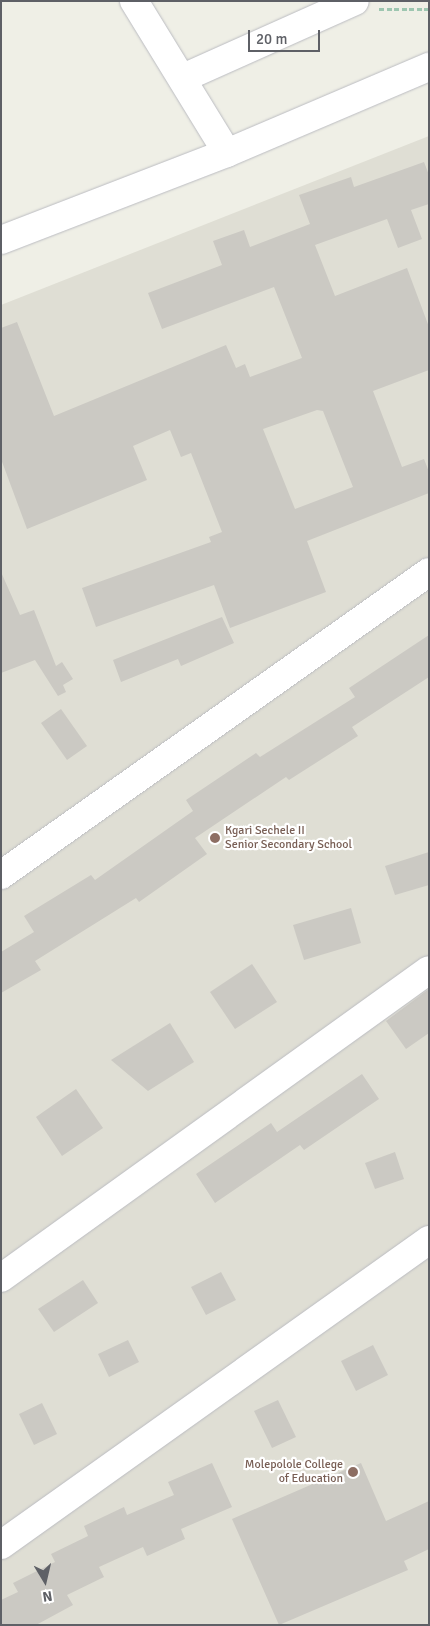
<!DOCTYPE html>
<style>
body{margin:0}
#map{position:relative;width:430px;height:1626px;overflow:hidden;background:#efefe6;font-family:Signika,sans-serif}
div>[style]{position:absolute}
[style*='--x']{left:calc(var(--x)*1px);top:calc(var(--y)*1px);width:calc(var(--w)*1px);rotate:calc(var(--a)*1deg)}
.education>*{inset:0;background:#dfded4}
.building>*{inset:0;background:#cbc9c3}
.path>*{height:3px;margin-top:-1.5px;transform-origin:0;background:repeating-linear-gradient(90deg,#9dc6b0 0 5px,transparent 0 7.5px)}
.roads{filter:drop-shadow(0 0 1px #bbbcc1) drop-shadow(0 0 1px #bbbcc1)}
.minor>*{height:28px;margin:-14px;padding:0 14px;transform-origin:14px;border-radius:14px;background:#fff}
.dots>*{width:14px;height:14px;translate:-50% -50%;box-sizing:border-box;border:2px solid #fff;border-radius:50%}
span{translate:-50% -50%;white-space:nowrap;text-align:center;line-height:1.15;-webkit-text-stroke:4.5px #fff;paint-order:stroke}
.education-label{font-size:12px;color:#785e54}
.left{translate:0 -50%;text-align:left}
.right{translate:-100% -50%;text-align:right}
.frame{position:absolute;inset:0;border:2px solid #5e6066;pointer-events:none}
.north{position:absolute;left:20px;top:1556px;width:50px;height:50px;-webkit-text-stroke:4px #fff;paint-order:stroke;rotate:171deg;font-size:14px;font-weight:700;line-height:20px;text-align:center;color:#5e6066}
.north::after{content:'';display:block;margin:auto;width:18px;height:22px;background:#5e6066;clip-path:polygon(50% 0,100% 100%,50% 72%,0 100%)}
.scale{position:absolute;left:248px;top:30px;width:72px;height:22px;box-sizing:border-box;border:2px solid #5e6066;border-top:0;padding-left:6px;font-size:15px;line-height:18px;white-space:nowrap;color:#5e6066;-webkit-text-stroke:4px #fff;paint-order:stroke}
</style>
<div id="map">
<div class="education">
<i style="clip-path:polygon(429px 136px,429px 1625px,1px 1625px,1px 305px)"></i>
</div>
<div class="building">
<i style="clip-path:polygon(evenodd,424px 162px,429px 175px,429px 204px,411px 210px,422px 239px,398px 248px,387px 219px,315px 245px,335px 296px,407px 268px,429px 327px,429px 370px,373px 391px,402px 467px,424px 459px,429px 472px,429px 493px,307px 541px,326px 592px,230px 628px,214px 585px,96px 627px,82px 588px,211px 542px,209px 537px,222px 532px,191px 453px,181px 457px,170px 430px,133px 446px,147px 480px,27px 529px,1px 459px,1px 328px,17px 322px,54px 416px,226px 345px,236px 368px,245px 364px,250px 377px,302px 358px,274px 287px,162px 329px,148px 293px,222px 265px,213px 241px,244px 230px,250px 247px,310px 224px,299px 195px,351px 177px,354px 187px,424px 162px,317px 410px,323px 411px,353px 487px,295px 509px,263px 429px,317px 410px)"></i>
<i style="clip-path:polygon(1px 572px,20px 615px,34px 610px,56px 666px,62px 662px,73px 679px,63px 685px,66px 692px,58px 696px,35px 660px,1px 673px)"></i>
<i style="clip-path:polygon(222px 617px,234px 643px,181px 666px,178px 659px,121px 682px,113px 660px)"></i>
<i style="clip-path:polygon(429px 635px,429px 677px,352px 727px,358px 736px,289px 780px,286px 777px,195px 838px,207px 854px,139px 902px,136px 898px,35px 961px,41px 970px,1px 993px,1px 952px,34px 932px,24px 916px,91px 875px,95px 880px,193px 811px,186px 800px,256px 753px,260px 757px,355px 697px,349px 688px)"></i>
<i style="clip-path:polygon(61px 709px,87px 746px,67px 760px,41px 723px)"></i>
<i style="clip-path:polygon(429px 852px,429px 885px,395px 895px,385px 866px)"></i>
<i style="clip-path:polygon(351px 908px,361px 943px,304px 960px,293px 925px)"></i>
<i style="clip-path:polygon(252px 964px,277px 1002px,235px 1029px,210px 992px)"></i>
<i style="clip-path:polygon(429px 989px,429px 1033px,406px 1049px,386px 1021px)"></i>
<i style="clip-path:polygon(170px 1023px,194px 1062px,148px 1091px,111px 1060px)"></i>
<i style="clip-path:polygon(362px 1074px,379px 1099px,304px 1150px,300px 1145px,215px 1203px,196px 1174px,271px 1123px,277px 1132px)"></i>
<i style="clip-path:polygon(76px 1089px,103px 1128px,62px 1156px,36px 1117px)"></i>
<i style="clip-path:polygon(395px 1152px,404px 1179px,375px 1189px,365px 1163px)"></i>
<i style="clip-path:polygon(221px 1272px,236px 1300px,206px 1315px,191px 1287px)"></i>
<i style="clip-path:polygon(83px 1280px,98px 1303px,54px 1332px,38px 1309px)"></i>
<i style="clip-path:polygon(128px 1340px,139px 1362px,109px 1377px,98px 1354px)"></i>
<i style="clip-path:polygon(373px 1345px,388px 1375px,356px 1391px,341px 1361px)"></i>
<i style="clip-path:polygon(278px 1400px,296px 1437px,272px 1448px,254px 1411px)"></i>
<i style="clip-path:polygon(42px 1403px,57px 1434px,34px 1445px,19px 1414px)"></i>
<i style="clip-path:polygon(212px 1463px,232px 1507px,181px 1529px,185px 1539px,147px 1556px,143px 1547px,99px 1567px,104px 1577px,67px 1595px,73px 1605px,36px 1625px,1px 1625px,1px 1600px,18px 1592px,13px 1583px,55px 1562px,51px 1554px,88px 1536px,84px 1526px,124px 1507px,127px 1515px,174px 1495px,168px 1482px)"></i>
<i style="clip-path:polygon(361px 1463px,386px 1521px,429px 1501px,429px 1549px,404px 1561px,408px 1570px,279px 1625px,232px 1519px)"></i>
</div>
<div class="path">
<i style="--x:379;--y:9;--w:50;--a:0"></i>
</div>
<div class="roads">
<div class="minor">
<i style="--x:134;--y:1;--w:178;--a:58.5"></i>
<i style="--x:183;--y:78;--w:188;--a:-24.1"></i>
<i style="--x:1;--y:240;--w:242;--a:-21.1"></i>
<i style="--x:227;--y:153;--w:220;--a:-23.1"></i>
<i style="--x:1;--y:875;--w:524;--a:-35.3"></i>
<i style="--x:1;--y:1278;--w:527;--a:-35.74"></i>
<i style="--x:1;--y:1545;--w:526;--a:-35.47"></i>
</div>
</div>
<div class="dots">
<i style="left:215px;top:838px;background:#8d6e63"></i>
<i style="left:353px;top:1472px;background:#8d6e63"></i>
</div>
<div class="education-label">
<span class="left" style="left:225px;top:838px">Kgari Sechele II<br>Senior Secondary School</span>
<span class="right" style="left:343px;top:1472px">Molepolole College<br>of Education</span>
</div>
<div class="frame"></div>
<div class="north">N</div>
<div class="scale">20 m</div>
</div>
